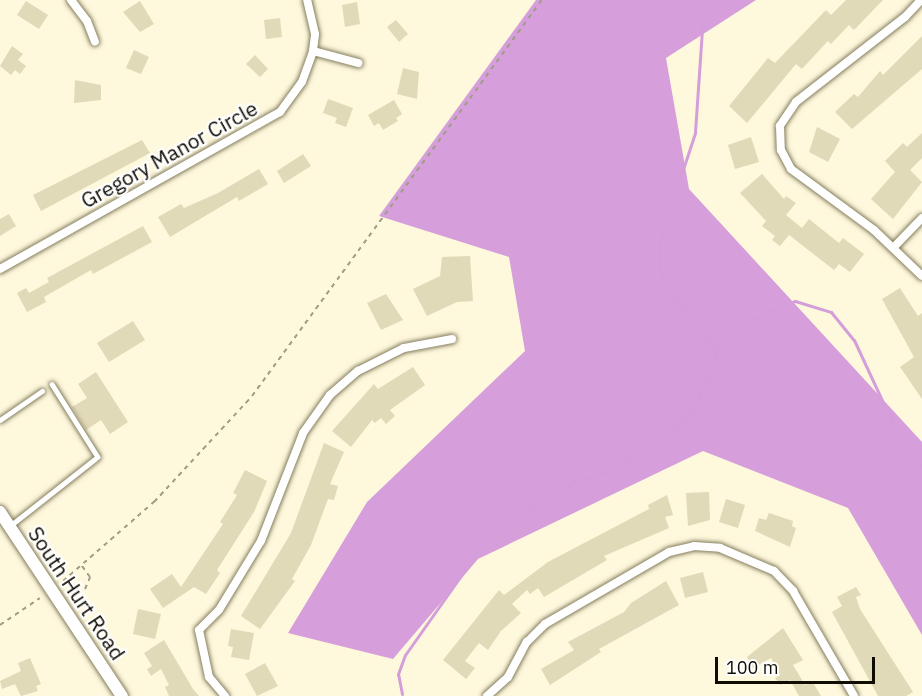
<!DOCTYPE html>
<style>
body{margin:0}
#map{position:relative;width:922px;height:696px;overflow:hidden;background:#fef8dc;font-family:"IBM Plex Sans",sans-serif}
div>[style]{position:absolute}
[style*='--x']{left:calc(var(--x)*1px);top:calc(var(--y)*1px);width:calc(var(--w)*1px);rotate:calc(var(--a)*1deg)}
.forest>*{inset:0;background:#d69fdc}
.stream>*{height:3px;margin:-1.5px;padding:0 1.5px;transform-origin:1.5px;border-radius:1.5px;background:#d49eda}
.building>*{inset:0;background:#e1dab8}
.path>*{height:2px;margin-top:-1px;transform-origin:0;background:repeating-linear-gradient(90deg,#a19c88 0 4.5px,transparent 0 9px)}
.roads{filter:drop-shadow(0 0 2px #847d5e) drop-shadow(0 0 2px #847d5e)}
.lane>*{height:4.5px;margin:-2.25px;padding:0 2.25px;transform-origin:2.25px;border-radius:2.25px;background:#fff}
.street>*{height:8px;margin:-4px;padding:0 4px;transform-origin:4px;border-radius:4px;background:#fff}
.secondary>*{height:12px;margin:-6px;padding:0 6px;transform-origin:6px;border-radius:6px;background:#fff}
span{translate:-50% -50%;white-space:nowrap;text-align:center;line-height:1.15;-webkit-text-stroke:4.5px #fff;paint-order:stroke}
.street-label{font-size:21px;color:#0f0c03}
.scale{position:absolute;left:715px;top:657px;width:160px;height:27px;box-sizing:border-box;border:3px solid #0f0c03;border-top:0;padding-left:8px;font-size:18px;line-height:21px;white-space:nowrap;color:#0f0c03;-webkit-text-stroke:4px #fff;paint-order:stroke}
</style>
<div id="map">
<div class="forest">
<i style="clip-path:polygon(536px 0,756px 0,666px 58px,689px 189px,922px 442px,922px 635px,848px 508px,703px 451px,478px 559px,393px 659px,288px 633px,367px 502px,525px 351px,509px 257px,379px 216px)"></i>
</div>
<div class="stream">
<i style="--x:704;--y:0;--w:133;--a:93.9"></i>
<i style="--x:695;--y:133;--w:108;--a:108.3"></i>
<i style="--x:661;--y:236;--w:29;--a:96"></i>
<i style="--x:658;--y:265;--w:28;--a:67"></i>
<i style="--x:669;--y:291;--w:76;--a:50.9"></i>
<i style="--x:402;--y:694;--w:20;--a:-101"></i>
<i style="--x:398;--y:674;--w:20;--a:-70"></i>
<i style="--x:405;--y:655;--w:149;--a:-54.8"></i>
<i style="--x:491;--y:533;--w:100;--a:-31.5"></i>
<i style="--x:576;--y:481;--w:35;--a:-16"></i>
<i style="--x:610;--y:471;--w:74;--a:-31.1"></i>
<i style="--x:673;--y:433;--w:38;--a:-51"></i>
<i style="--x:697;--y:403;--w:60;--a:-68.6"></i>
<i style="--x:719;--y:347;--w:33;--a:-43"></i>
<i style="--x:743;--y:325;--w:30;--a:-27"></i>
<i style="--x:770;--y:311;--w:27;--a:-22"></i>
<i style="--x:795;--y:301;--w:38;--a:17"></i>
<i style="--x:831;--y:312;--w:36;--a:51"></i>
<i style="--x:854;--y:340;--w:90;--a:65.1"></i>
<i style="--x:892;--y:422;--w:54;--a:56.3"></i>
</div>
<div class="building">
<i style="clip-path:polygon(846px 0,883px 0,854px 30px,849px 25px,831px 44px,828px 41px,802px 69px,796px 64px,747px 123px,729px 106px,768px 58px,775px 63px,826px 10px,831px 15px)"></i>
<i style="clip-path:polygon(26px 1px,48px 15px,39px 29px,17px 15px)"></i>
<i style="clip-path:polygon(140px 1px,154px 24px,140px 32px,123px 12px)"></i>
<i style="clip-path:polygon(357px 2px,360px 24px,345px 27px,342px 5px)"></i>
<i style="clip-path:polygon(280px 18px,282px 37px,266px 39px,264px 20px)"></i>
<i style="clip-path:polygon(396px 20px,408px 34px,399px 42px,387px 27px)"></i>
<i style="clip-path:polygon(922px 36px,922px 69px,852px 129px,835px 112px,854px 94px,858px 97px,880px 71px,883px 75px)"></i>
<i style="clip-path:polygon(12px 46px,23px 54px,18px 60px,26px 66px,20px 74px,15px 70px,11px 75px,0 66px)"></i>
<i style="clip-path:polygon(134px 50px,149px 57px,141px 74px,126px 68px)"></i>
<i style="clip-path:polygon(255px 55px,268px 69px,260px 77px,246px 64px)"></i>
<i style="clip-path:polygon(403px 68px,419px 72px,417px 99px,397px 94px)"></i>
<i style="clip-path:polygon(75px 80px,101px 85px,101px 100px,74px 103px)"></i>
<i style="clip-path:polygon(328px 99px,353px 108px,346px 127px,335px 123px,337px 118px,323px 113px)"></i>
<i style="clip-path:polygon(394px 100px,402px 114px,396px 118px,398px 121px,383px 130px,379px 123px,374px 126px,368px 115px)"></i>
<i style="clip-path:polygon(817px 127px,840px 139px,828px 162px,809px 152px)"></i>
<i style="clip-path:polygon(922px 133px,922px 158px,910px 170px,922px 182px,893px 219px,871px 199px,895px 172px,885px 161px,903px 143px,907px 147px)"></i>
<i style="clip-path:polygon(751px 137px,759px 162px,735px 169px,728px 145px)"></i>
<i style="clip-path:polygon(142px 140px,150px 153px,41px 211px,33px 195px)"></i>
<i style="clip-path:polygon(303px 154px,311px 166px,284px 183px,277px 171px)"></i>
<i style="clip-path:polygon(259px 169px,268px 184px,239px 201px,237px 197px,170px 237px,158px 217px,181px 204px,184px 208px,218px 193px)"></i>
<i style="clip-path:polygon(762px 174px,784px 199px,786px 196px,796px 203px,786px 215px,802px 228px,809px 219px,839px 243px,843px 238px,864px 254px,850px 272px,839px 264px,834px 270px,789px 235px,780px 246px,772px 240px,775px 236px,762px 226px,766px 221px,740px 193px)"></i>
<i style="clip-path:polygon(9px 214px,16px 226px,0 236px,0 219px)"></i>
<i style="clip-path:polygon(143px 226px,152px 242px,93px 274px,91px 270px,44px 297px,46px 302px,27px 312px,17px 293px,26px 288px,29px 293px,49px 282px,47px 278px)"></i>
<i style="clip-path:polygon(470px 256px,473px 301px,457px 302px,427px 316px,413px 289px,440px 276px,442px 257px)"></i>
<i style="clip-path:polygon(900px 288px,918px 316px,922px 313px,922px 399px,900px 367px,914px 357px,882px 299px)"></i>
<i style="clip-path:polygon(386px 294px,403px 320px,381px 330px,367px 303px)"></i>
<i style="clip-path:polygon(133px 321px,145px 340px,109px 362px,97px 343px)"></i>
<i style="clip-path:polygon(413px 367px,425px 385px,390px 410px,395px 416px,386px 424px,381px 418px,375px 423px,372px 420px,351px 447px,332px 431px,374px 384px,378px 389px)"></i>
<i style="clip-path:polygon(96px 372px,128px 422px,110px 434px,101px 420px,86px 430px,72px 407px,87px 398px,78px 384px)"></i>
<i style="clip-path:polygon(324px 443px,344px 452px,330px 484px,338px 486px,334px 500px,328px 499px,311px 545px,292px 579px,295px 581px,260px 629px,241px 616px,291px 533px)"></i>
<i style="clip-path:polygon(245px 470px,267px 481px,254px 512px,217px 570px,220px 573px,206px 594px,194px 587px,163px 608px,150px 589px,172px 574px,181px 587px,223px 524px,220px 522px,237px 495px,233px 493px)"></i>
<i style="clip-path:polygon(709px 492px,710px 520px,688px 526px,686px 493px)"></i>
<i style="clip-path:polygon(667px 495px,673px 515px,665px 517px,669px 528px,604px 556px,607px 560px,544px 597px,538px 588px,530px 594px,527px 590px,512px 604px,521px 613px,501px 631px,488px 650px,479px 643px,465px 661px,475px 668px,466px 679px,443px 660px,499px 590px,504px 595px,548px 562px,649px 509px,648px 505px)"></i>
<i style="clip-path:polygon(726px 499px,745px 505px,738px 528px,719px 522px)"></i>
<i style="clip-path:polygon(769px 513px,793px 521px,792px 526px,796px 528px,790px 547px,755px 531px,759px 518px,766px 520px)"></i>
<i style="clip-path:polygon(703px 572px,708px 592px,685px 598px,680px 578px)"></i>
<i style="clip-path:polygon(666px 581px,679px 605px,599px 649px,601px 652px,550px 685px,541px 669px,574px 650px,568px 642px,624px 612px,631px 603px)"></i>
<i style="clip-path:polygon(856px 587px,861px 595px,856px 597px,860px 609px,913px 692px,906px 696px,878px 696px,832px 612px,842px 606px,837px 597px)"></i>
<i style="clip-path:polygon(138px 609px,161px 614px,155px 639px,133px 634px)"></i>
<i style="clip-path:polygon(783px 628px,803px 660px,793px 665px,805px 685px,812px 681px,821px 696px,799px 696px,790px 680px,780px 685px,775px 678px,780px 675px,771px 658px,753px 668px,747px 657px)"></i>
<i style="clip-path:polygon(231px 629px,254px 633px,249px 660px,231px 657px,233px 647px,228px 646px)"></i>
<i style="clip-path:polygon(164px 640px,193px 689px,199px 696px,169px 696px,165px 687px,169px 685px,161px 669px,151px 676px,147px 669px,152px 666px,144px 653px)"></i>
<i style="clip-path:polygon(30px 658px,41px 684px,36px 686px,38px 691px,21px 696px,15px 684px,2px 689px,0 681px,21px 671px,18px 663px)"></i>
<i style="clip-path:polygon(265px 663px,278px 686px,257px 696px,245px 674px)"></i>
</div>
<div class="path">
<i style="--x:63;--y:581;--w:121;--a:-41"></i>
<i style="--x:154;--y:502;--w:144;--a:-47.2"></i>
<i style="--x:252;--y:396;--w:491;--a:-53.8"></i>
<i style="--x:70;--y:599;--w:18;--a:-34"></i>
<i style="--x:85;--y:589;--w:13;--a:-67"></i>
<i style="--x:90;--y:577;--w:14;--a:-126"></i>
<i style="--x:0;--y:625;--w:48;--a:-34"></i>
</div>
<div class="roads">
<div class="lane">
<i style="--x:52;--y:384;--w:86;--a:57.8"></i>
<i style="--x:0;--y:420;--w:51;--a:-34.6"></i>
<i style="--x:11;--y:525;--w:107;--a:-38.2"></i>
</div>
<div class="street">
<i style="--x:71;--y:0;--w:26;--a:53"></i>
<i style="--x:87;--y:21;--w:22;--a:69"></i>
<i style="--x:921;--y:0;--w:23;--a:133"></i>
<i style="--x:905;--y:17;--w:138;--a:142.1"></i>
<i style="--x:796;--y:102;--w:29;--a:124"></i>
<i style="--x:780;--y:126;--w:24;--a:88"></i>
<i style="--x:781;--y:150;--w:21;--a:62"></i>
<i style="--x:791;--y:169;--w:103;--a:36.3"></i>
<i style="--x:874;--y:230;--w:66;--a:43.8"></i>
<i style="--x:313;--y:51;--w:47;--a:14.9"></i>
<i style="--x:894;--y:247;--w:40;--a:-46"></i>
<i style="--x:0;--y:269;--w:321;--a:-29.3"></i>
<i style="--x:280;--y:112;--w:37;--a:-54"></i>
<i style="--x:302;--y:82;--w:33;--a:-70"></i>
<i style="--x:313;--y:51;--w:17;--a:-83"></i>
<i style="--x:315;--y:34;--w:35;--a:-103"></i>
<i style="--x:225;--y:696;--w:25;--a:-130"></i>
<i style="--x:209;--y:677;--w:48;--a:-102"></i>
<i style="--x:199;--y:630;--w:28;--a:-45"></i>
<i style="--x:219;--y:610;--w:81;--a:-58.7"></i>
<i style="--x:261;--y:541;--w:116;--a:-68.7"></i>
<i style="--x:303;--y:433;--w:47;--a:-54.6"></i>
<i style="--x:330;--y:395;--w:37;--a:-41"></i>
<i style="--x:358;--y:371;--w:51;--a:-26.6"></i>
<i style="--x:404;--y:348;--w:49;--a:-10.6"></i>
<i style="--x:487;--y:696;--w:28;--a:-42"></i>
<i style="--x:508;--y:677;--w:40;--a:-62"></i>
<i style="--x:527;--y:642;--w:25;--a:-45"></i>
<i style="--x:545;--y:624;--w:143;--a:-30.1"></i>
<i style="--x:669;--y:552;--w:26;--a:-13"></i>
<i style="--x:694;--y:546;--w:26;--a:4"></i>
<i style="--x:720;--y:548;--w:59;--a:23.1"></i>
<i style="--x:774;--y:571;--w:28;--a:46"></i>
<i style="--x:793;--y:591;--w:121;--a:59.8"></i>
</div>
<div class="secondary">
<i style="--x:0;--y:512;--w:221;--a:56.5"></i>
</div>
</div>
<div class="street-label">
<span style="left:169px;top:154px;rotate:-29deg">Gregory Manor Circle</span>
<span style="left:77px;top:593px;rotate:56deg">South Hurt Road</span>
</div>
<div class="scale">100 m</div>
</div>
